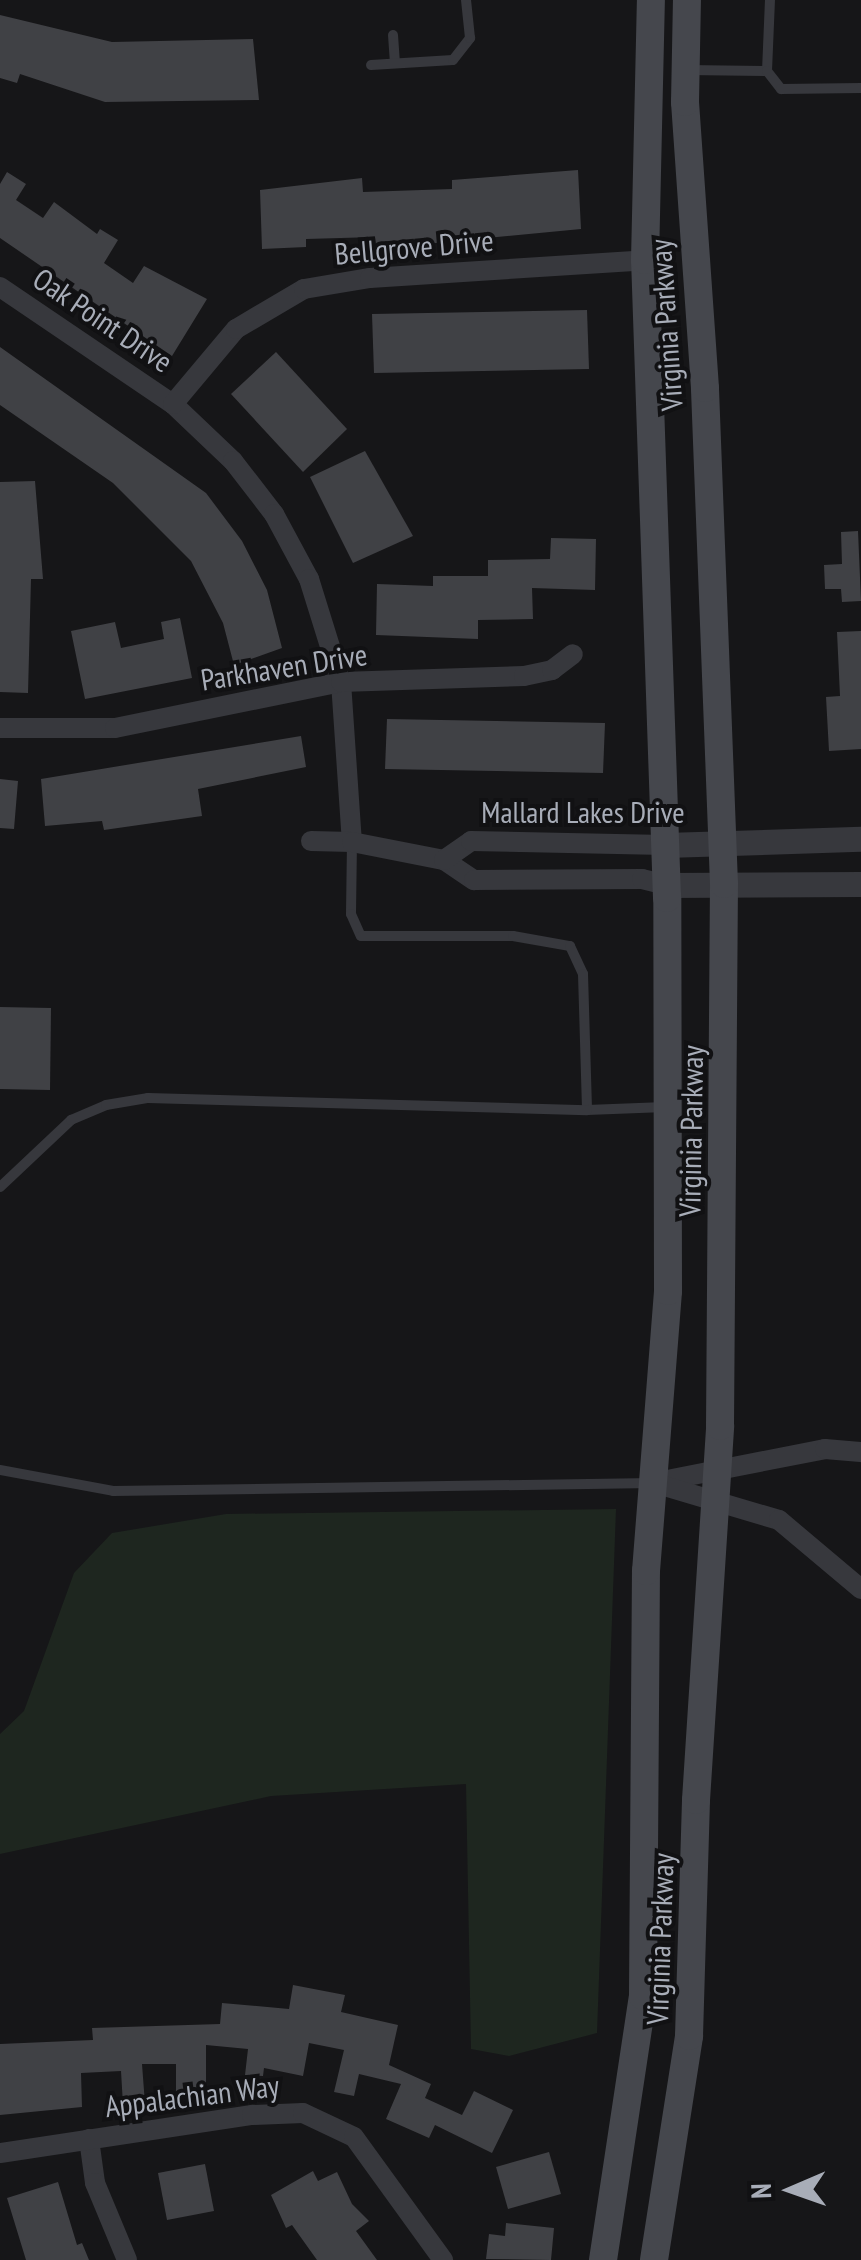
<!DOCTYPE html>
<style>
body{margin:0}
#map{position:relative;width:861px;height:2260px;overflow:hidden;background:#161618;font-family:"PT Sans Narrow",sans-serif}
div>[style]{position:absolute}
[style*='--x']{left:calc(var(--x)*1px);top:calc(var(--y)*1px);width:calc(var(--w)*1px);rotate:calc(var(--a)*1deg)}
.green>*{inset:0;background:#1e261f}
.building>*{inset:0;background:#404145}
.service>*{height:10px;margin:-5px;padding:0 5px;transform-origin:5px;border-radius:5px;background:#37383d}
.minor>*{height:20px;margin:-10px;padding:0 10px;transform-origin:10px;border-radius:10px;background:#37383d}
.tertiary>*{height:25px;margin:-12.5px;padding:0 12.5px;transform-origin:12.5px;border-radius:12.5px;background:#37383d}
.secondary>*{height:28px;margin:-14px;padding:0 14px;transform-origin:14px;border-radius:14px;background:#45474d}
span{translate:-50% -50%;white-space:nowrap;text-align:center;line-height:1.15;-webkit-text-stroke:8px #111113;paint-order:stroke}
.street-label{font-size:30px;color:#a8adb8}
.north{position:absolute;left:741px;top:2140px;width:100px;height:100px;-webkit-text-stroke:8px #111113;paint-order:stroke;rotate:268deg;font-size:28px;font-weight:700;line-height:40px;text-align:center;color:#a8adb8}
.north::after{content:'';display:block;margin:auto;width:35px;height:45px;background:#a8adb8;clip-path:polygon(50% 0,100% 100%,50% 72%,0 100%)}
</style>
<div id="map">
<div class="green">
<i style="clip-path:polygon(616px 1509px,597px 2033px,509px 2056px,471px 2049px,466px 1784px,271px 1796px,0 1854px,0 1734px,24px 1711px,74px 1573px,112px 1533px,226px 1514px)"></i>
</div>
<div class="building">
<i style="clip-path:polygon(0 15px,112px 42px,253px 39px,259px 100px,105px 102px,20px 74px,17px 83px,0 78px)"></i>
<i style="clip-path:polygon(578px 170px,581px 229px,415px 245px,376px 246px,375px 237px,306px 239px,306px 247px,262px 249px,260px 190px,362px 178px,363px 192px,452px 189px,452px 180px)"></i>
<i style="clip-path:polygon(7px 172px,26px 184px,16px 200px,43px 218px,54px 202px,97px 234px,100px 229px,118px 240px,104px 263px,133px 283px,144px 266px,207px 299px,172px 356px,0 238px,0 184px)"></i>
<i style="clip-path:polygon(587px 310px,589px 369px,374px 373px,372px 314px)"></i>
<i style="clip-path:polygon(0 347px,206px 493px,242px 541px,267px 590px,282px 648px,234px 665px,223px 623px,191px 561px,113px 483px,0 405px)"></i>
<i style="clip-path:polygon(276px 352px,347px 429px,303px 472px,231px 394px)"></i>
<i style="clip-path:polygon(365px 451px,413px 536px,353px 563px,310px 477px)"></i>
<i style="clip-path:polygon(35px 481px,43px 579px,31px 579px,28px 693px,0 692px,0 482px)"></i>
<i style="clip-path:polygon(858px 531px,861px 601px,842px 602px,841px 589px,825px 589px,824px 565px,842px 564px,841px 532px)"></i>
<i style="clip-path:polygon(551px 538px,596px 539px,595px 590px,532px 588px,533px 619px,478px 620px,478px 639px,376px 635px,377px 584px,433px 586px,433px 576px,488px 576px,488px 560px,550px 559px)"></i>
<i style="clip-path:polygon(180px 618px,192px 678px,85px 699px,71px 631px,115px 622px,121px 648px,164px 639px,161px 622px)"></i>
<i style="clip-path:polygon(861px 631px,861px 749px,829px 751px,826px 697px,840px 696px,837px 632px)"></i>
<i style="clip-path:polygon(387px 719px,605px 723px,603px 773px,385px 769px)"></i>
<i style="clip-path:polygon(301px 736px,306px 767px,198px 789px,202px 816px,104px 830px,102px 821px,45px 826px,41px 779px)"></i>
<i style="clip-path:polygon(0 779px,18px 781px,14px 829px,0 828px)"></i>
<i style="clip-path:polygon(0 1007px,51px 1008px,50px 1090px,0 1089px)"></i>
<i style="clip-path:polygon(293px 1985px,345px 1995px,341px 2012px,398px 2025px,389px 2065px,431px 2084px,425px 2098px,462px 2115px,474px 2091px,513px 2110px,492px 2153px,435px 2125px,429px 2138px,386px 2119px,401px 2084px,359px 2074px,354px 2096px,334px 2092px,344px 2050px,309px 2043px,303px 2076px,264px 2068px,263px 2076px,245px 2075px,248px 2049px,206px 2045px,206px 2094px,176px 2094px,176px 2064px,142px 2064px,145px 2104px,123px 2105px,121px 2071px,81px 2073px,82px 2107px,0 2115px,0 2044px,93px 2040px,92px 2028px,220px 2024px,222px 2003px,289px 2009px)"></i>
<i style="clip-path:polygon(549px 2152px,561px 2194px,508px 2209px,496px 2167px)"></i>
<i style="clip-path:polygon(205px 2164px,214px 2211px,167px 2220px,158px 2173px)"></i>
<i style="clip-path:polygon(313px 2171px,318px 2181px,337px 2172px,352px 2204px,369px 2221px,356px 2231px,377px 2260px,317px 2260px,292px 2225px,286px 2228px,271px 2195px)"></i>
<i style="clip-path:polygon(58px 2182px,77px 2245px,82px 2243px,89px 2260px,26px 2260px,7px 2198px)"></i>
<i style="clip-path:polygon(506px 2223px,554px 2228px,551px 2260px,486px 2259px,489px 2234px,505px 2236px)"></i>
</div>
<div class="service">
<i style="--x:393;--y:35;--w:28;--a:86"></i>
<i style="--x:371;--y:65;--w:82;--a:-3.5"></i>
<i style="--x:453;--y:60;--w:28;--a:-52"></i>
<i style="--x:470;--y:38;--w:38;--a:-96"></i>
<i style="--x:686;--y:70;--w:81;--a:0.7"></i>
<i style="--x:767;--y:71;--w:71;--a:-87.6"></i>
<i style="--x:767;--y:71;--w:23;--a:52"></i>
<i style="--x:781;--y:89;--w:80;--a:-0.7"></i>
<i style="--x:352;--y:842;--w:72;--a:90.8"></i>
<i style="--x:351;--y:914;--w:24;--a:66"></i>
<i style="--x:361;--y:936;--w:152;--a:0"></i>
<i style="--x:513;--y:936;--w:58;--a:10"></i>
<i style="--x:570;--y:946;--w:31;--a:65"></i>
<i style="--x:583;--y:974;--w:136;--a:88.3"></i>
<i style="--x:587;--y:1110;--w:78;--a:-2.2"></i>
<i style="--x:0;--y:1187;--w:98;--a:-43.3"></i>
<i style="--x:71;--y:1120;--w:38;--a:-23"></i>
<i style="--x:106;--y:1105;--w:43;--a:-9.5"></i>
<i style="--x:148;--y:1098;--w:439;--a:1.6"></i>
<i style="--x:0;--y:1470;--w:115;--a:10.5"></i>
<i style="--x:113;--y:1491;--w:540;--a:-0.85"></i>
</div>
<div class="minor">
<i style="--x:0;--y:287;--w:209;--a:34.1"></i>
<i style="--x:173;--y:404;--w:83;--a:43.5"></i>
<i style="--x:233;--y:461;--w:67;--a:52.3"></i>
<i style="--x:274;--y:514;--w:74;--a:61.7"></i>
<i style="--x:309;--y:579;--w:108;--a:72.7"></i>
<i style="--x:341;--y:682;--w:160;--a:86.1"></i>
<i style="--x:173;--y:404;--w:98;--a:-50"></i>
<i style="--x:236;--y:329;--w:79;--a:-30.5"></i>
<i style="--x:304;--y:289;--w:67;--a:-9.5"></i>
<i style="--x:370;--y:278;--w:276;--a:-3.7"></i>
<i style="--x:0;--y:728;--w:115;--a:0"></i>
<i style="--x:115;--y:728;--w:231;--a:-11.5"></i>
<i style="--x:341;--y:682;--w:183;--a:-1.9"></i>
<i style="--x:524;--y:676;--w:29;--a:-12"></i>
<i style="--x:552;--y:670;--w:26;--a:-37"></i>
<i style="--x:311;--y:841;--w:41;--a:1.4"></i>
<i style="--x:352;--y:842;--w:94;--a:11.1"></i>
<i style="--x:444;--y:860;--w:36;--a:34"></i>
<i style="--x:474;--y:880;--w:168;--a:-0.3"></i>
<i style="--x:642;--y:879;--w:25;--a:14"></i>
<i style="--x:444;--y:860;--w:33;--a:-35"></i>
<i style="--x:471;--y:841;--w:194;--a:1.2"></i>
<i style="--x:657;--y:1482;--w:171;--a:-11.1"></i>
<i style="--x:825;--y:1449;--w:36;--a:5"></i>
<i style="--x:654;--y:1483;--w:130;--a:16.5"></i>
<i style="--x:779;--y:1520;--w:107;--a:40.1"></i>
<i style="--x:89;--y:2139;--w:44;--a:82.2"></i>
<i style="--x:95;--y:2183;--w:83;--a:67.4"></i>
<i style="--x:0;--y:2153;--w:255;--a:-8.6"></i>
<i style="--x:252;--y:2115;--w:51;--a:-2.2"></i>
<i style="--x:303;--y:2113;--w:56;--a:25.2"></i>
<i style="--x:354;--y:2137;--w:152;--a:54.1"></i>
</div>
<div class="tertiary">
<i style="--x:665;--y:845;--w:196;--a:-1.8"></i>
<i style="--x:666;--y:885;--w:195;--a:-0.3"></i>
</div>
<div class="secondary">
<i style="--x:603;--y:2260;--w:267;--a:-81.4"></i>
<i style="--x:643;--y:1996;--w:425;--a:-89.6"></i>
<i style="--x:646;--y:1571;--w:281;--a:-85.5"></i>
<i style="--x:668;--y:1291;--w:393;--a:-90.1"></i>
<i style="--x:667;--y:898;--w:638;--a:-91.97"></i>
<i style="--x:645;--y:260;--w:260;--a:-88.7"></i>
<i style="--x:654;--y:2260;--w:227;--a:-81.1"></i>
<i style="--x:689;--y:2036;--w:236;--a:-88.3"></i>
<i style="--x:696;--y:1800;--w:375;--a:-86.3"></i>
<i style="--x:720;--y:1426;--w:542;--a:-89.58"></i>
<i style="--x:724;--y:884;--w:496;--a:-92.2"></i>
<i style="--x:705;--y:388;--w:287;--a:-94"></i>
<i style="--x:685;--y:102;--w:102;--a:-88.9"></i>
</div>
<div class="street-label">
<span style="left:414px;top:247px;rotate:-5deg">Bellgrove Drive</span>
<span style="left:103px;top:320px;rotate:34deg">Oak Point Drive</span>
<span style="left:666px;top:325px;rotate:-94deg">Virginia Parkway</span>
<span style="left:284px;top:667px;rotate:-9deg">Parkhaven Drive</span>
<span style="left:583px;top:812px">Mallard Lakes Drive</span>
<span style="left:691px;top:1131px;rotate:-89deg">Virginia Parkway</span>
<span style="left:660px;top:1939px;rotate:-88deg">Virginia Parkway</span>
<span style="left:192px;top:2096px;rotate:-7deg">Appalachian Way</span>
</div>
<div class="north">N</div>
</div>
